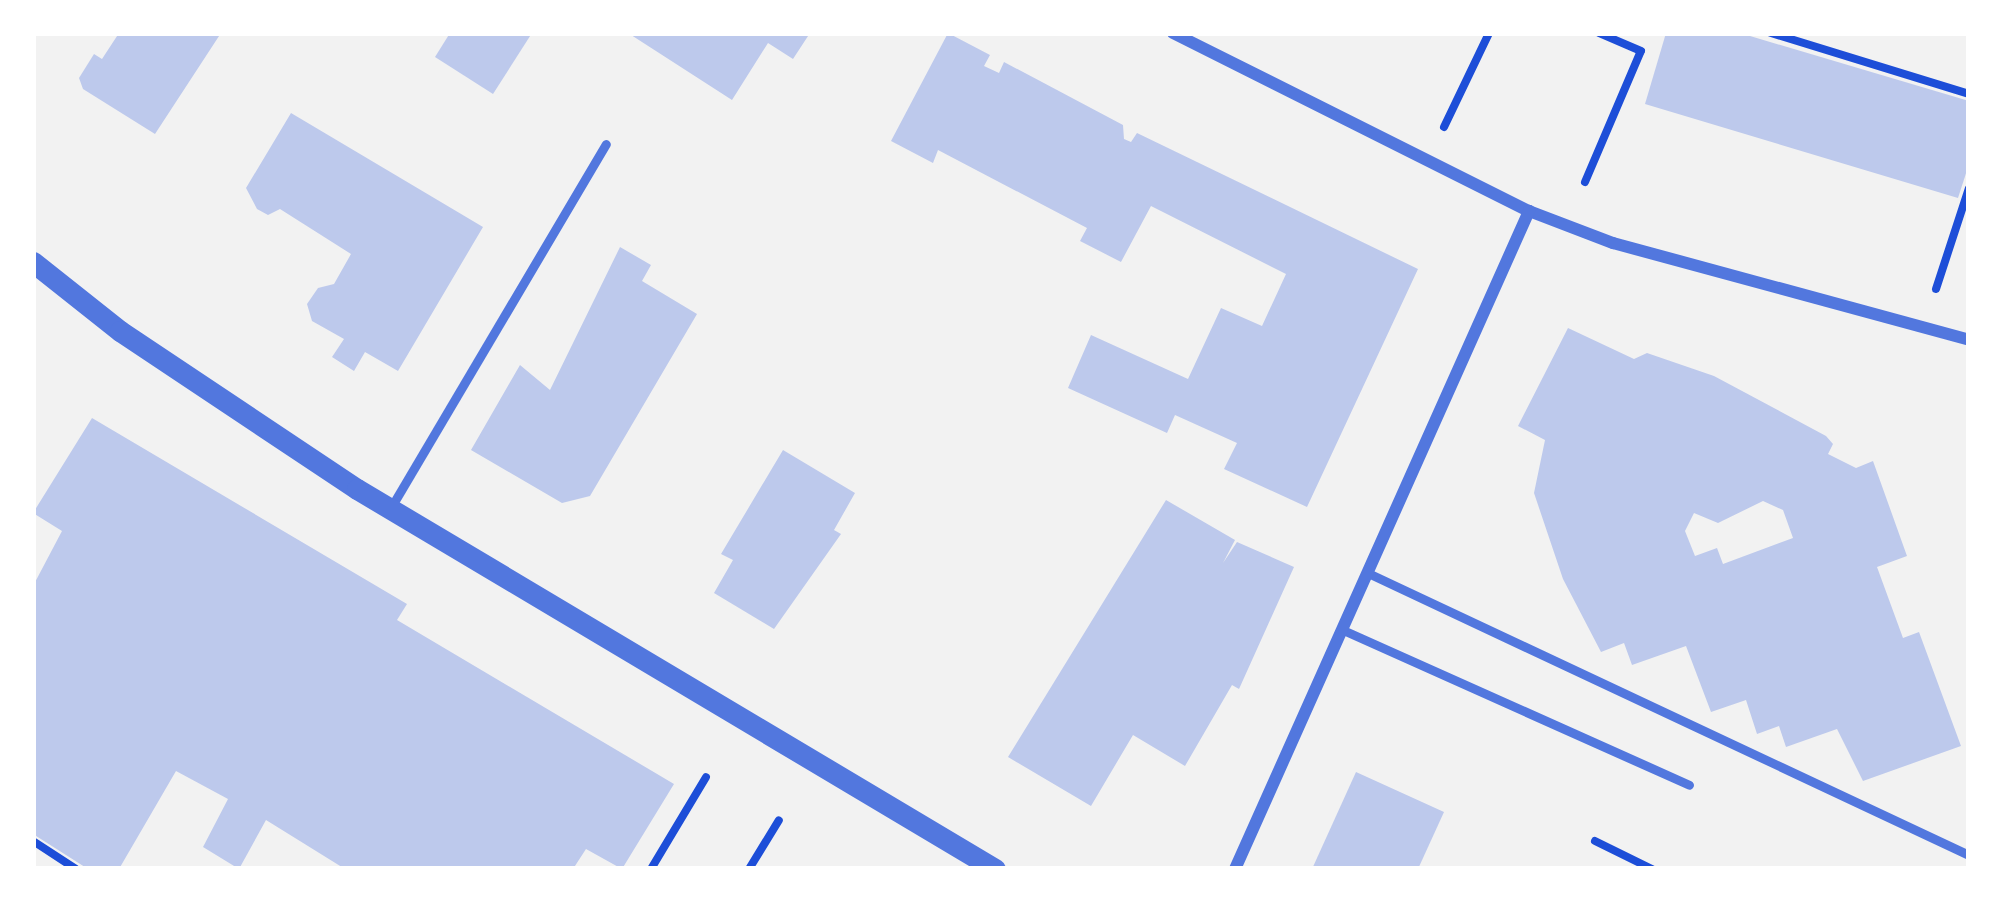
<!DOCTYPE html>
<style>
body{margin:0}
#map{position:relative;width:2002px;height:902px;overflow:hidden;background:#f2f2f2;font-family:Georgia,serif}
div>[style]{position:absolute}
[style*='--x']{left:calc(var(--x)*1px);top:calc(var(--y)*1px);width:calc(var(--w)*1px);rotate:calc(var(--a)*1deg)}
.building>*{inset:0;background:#bdc9ec}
.path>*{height:8px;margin:-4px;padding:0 4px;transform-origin:4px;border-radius:4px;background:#1d4ed8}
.service>*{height:9px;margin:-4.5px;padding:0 4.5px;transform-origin:4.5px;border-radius:4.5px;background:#5277de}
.minor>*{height:12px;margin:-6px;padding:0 6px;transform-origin:6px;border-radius:6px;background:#5277de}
.tertiary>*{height:21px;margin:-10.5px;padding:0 10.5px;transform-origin:10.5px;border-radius:10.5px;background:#5277de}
span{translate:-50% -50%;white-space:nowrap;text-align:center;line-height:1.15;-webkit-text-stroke:10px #fff;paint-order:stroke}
.frame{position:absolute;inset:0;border:36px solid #fff;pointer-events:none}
</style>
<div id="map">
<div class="building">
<i style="clip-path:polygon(119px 33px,221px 33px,155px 134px,83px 89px,79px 78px,94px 54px,102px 59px)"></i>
<i style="clip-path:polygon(450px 33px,532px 33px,493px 94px,435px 57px)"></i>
<i style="clip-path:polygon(628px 33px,810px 33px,793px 59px,768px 43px,732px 100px)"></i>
<i style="clip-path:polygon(948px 33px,990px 55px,984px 66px,999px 73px,1004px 62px,1123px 125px,1124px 139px,1131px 142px,1137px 133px,1418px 269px,1307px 507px,1224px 469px,1237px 443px,1175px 415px,1167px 433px,1068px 388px,1091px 335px,1188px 379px,1221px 308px,1262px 326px,1286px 274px,1151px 206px,1121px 262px,1080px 241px,1087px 228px,938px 150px,933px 163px,891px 141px)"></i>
<i style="clip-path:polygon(1666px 33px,1740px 33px,1969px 101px,1969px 164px,1958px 198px,1645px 104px)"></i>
<i style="clip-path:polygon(291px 113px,483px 227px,398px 371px,365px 352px,354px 371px,332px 357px,344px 339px,312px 321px,307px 304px,318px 288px,334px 284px,351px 254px,280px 209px,268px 215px,257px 209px,246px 188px)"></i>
<i style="clip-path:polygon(620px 247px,651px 265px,642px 281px,697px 314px,590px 496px,562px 503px,471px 450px,520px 365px,550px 390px)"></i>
<i style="clip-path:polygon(evenodd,1568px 328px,1634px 359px,1647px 353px,1714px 376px,1826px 436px,1833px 444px,1828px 454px,1856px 468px,1873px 461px,1907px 556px,1877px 567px,1903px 638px,1919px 632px,1961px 746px,1863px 781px,1837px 729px,1786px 747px,1779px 726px,1757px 734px,1746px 700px,1711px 712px,1686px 646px,1632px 665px,1624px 643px,1601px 652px,1563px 579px,1534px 493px,1545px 440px,1518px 426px,1568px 328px,1763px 501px,1783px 510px,1793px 538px,1723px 564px,1717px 548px,1695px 556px,1685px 531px,1694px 513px,1718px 523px,1763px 501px)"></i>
<i style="clip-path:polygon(92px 418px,407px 604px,397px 620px,674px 784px,622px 869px,586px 849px,573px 869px,345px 869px,266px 820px,239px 869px,203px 847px,228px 799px,176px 771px,119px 869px,88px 869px,33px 834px,33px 586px,62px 531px,33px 513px)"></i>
<i style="clip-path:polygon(783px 450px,855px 493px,834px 530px,841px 534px,774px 629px,714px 593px,733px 560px,721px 554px)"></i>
<i style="clip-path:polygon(1166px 500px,1235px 540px,1223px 563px,1237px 542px,1294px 567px,1239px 689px,1232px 685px,1185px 766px,1133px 735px,1091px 806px,1008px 757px)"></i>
<i style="clip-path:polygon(1356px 772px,1444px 812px,1418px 869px,1312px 869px)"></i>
</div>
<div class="path">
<i style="--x:1771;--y:33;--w:207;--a:17.1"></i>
<i style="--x:1444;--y:127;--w:104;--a:-64.4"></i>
<i style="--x:1585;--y:182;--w:142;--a:-66.9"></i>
<i style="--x:1641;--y:51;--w:46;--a:-156.8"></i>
<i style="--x:1936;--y:289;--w:106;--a:-71.9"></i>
<i style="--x:33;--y:841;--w:51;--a:33.1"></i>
<i style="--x:1595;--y:841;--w:64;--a:26.2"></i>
<i style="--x:651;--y:869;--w:107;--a:-59.1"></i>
<i style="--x:749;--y:869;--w:57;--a:-58.5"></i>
</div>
<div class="service">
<i style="--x:390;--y:509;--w:424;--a:-59.4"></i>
<i style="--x:1368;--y:573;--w:664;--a:25.14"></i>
<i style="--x:1343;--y:630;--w:379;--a:24.1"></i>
</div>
<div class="minor">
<i style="--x:1173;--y:33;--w:398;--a:26.6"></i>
<i style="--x:1529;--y:211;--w:90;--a:20.9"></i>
<i style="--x:1613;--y:243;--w:369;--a:15.2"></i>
<i style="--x:1235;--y:869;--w:721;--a:-65.92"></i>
</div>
<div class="tertiary">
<i style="--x:33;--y:262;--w:111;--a:38.4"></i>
<i style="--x:120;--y:331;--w:285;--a:33.7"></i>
<i style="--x:357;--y:489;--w:743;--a:30.78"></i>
</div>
<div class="frame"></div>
</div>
